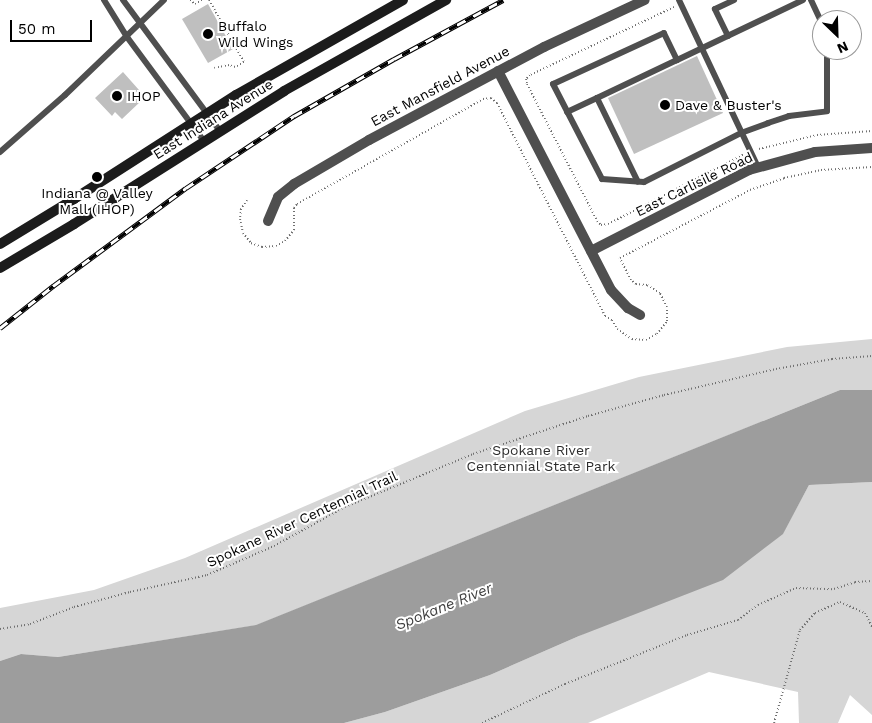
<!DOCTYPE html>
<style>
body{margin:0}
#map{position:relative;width:872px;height:723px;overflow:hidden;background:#fff;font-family:"Work Sans",sans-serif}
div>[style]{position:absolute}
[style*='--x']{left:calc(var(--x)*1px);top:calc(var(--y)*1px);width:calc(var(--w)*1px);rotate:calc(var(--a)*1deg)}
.green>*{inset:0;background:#d6d6d6}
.water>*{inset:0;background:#9d9d9d}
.building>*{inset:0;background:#bfbfbf}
.path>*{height:2px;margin-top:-1px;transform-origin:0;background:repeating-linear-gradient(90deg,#717171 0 1px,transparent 0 3.5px)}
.lane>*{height:6px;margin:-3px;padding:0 3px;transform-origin:3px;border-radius:3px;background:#4f4f4f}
.street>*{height:10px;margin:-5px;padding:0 5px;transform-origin:5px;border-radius:5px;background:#4f4f4f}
.secondary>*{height:10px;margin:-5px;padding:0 5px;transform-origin:5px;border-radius:5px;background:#1c1c1c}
.rail>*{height:5px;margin-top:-2.5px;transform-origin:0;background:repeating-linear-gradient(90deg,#fff 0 9px,#000 0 18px);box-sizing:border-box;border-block:1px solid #000}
.dots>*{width:14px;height:14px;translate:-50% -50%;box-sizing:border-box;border:2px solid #fff;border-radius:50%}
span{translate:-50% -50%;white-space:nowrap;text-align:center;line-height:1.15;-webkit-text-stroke:4px #fff;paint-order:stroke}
.poi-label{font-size:14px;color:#000}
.left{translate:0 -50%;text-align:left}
.street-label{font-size:14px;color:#000}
.park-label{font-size:14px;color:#2d2d2d}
.water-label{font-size:15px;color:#3e3e3e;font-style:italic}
.north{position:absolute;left:812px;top:10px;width:50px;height:50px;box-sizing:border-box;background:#fff;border:1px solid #999;border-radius:50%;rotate:156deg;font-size:14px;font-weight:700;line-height:20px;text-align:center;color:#000}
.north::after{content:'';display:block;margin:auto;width:18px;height:22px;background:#000;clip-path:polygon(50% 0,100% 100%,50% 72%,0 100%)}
.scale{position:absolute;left:10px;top:20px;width:82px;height:22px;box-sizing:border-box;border:2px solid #000;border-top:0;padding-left:6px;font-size:15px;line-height:18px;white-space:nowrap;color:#000;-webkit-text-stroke:4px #fff;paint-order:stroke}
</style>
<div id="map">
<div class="green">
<i style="clip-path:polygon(872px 339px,872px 390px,840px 390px,257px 625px,58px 657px,21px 654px,0 661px,0 608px,94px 590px,185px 558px,525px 411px,639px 377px,787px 347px)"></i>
<i style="clip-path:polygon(872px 482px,872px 715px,850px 695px,838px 723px,799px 723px,798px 692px,709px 672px,588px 723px,344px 723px,385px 712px,490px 675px,579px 636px,783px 533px,809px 485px)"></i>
</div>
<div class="water">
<i style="clip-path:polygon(840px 390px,872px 390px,872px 482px,809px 485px,783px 534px,723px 580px,579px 636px,490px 675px,385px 712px,344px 723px,0 723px,0 661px,21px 654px,58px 657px,256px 625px)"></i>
</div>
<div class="building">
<i style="clip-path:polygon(208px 4px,233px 49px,208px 63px,182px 19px)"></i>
<i style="clip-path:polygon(697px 56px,723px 113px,634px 154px,608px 98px)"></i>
<i style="clip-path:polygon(123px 72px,139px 90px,134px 94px,141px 101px,122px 119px,115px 112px,112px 116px,95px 98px)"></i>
</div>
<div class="path">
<i style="--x:190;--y:0;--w:6;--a:39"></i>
<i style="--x:195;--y:4;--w:8;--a:-30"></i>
<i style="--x:209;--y:0;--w:71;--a:60.6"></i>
<i style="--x:244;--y:62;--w:10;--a:151"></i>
<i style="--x:235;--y:67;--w:6;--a:-162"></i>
<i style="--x:229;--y:65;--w:15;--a:169"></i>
<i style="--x:674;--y:7;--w:159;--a:154.7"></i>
<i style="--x:530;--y:75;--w:6;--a:135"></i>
<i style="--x:526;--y:79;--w:5;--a:79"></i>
<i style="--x:527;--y:84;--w:154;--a:62.9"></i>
<i style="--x:597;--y:221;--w:6;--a:45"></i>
<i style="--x:601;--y:225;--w:7;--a:-8"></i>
<i style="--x:608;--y:224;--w:152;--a:-27.1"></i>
<i style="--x:759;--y:149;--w:60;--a:-13.6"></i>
<i style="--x:817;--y:135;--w:55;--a:-4.2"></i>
<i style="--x:247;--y:200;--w:11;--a:124"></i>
<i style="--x:241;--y:209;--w:10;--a:96"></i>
<i style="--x:240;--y:219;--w:14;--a:78"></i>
<i style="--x:243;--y:233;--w:13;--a:51"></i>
<i style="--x:251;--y:243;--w:12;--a:20"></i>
<i style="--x:262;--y:247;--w:14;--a:-4"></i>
<i style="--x:276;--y:246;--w:10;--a:-29"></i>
<i style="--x:285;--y:241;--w:14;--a:-51"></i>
<i style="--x:294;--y:230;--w:22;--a:-90"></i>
<i style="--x:294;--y:208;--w:5;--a:-53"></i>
<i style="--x:297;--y:204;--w:214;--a:-29.4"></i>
<i style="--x:483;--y:99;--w:8;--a:-7"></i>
<i style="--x:491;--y:98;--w:8;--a:40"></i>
<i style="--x:497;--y:103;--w:239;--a:63.1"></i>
<i style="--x:605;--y:316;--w:8;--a:30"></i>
<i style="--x:612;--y:320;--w:10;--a:61"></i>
<i style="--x:617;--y:329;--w:18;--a:34"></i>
<i style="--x:632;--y:339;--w:14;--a:4"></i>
<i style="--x:646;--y:340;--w:13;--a:-29"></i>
<i style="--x:657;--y:334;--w:16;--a:-52"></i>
<i style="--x:667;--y:321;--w:14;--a:-90"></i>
<i style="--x:667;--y:307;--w:16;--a:-117"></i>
<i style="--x:660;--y:293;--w:15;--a:-148"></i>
<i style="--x:647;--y:285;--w:11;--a:-175"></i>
<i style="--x:636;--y:284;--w:6;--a:-141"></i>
<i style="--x:631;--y:280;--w:25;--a:-117"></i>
<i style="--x:620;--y:258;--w:147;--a:-27.6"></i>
<i style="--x:750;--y:190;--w:36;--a:-19"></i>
<i style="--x:784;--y:178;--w:38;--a:-12"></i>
<i style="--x:821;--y:170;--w:51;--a:-3.4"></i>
<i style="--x:0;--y:629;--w:30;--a:-9"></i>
<i style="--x:30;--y:624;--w:47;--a:-21.1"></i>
<i style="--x:74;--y:607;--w:58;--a:-15"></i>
<i style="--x:130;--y:592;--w:79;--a:-12.4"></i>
<i style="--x:207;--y:575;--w:73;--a:-23.4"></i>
<i style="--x:274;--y:546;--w:81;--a:-28.8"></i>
<i style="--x:345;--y:507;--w:139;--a:-22.5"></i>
<i style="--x:473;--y:454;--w:121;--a:-18.3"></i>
<i style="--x:588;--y:416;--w:79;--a:-15.4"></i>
<i style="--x:664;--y:395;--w:115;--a:-13.1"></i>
<i style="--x:776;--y:369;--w:57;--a:-10.1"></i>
<i style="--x:832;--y:359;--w:40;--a:-4.3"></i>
<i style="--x:482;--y:723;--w:92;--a:-25.2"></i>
<i style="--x:565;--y:684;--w:131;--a:-21.9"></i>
<i style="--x:687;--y:635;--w:53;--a:-16.4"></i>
<i style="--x:738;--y:620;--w:25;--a:-37"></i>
<i style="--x:758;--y:605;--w:42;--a:-24.1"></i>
<i style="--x:796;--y:588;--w:38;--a:2"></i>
<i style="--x:834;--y:589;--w:22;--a:-18"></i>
<i style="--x:855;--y:582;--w:17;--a:-3"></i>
<i style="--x:774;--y:723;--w:97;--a:-74.4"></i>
<i style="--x:800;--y:630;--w:23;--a:-49"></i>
<i style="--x:815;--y:613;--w:27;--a:-24"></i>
<i style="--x:840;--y:602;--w:27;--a:24"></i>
<i style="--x:865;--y:613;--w:16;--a:63"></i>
</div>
<div class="lane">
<i style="--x:104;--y:0;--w:44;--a:58.1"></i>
<i style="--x:127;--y:37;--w:129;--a:53.5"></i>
<i style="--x:123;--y:0;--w:163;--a:53.5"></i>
<i style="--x:679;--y:0;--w:185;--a:64.7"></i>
<i style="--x:803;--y:0;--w:140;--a:154.5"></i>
<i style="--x:677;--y:60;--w:30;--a:-116"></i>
<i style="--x:664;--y:33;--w:122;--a:155.3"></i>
<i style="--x:553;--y:84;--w:107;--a:62.7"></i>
<i style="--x:602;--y:179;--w:42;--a:4.1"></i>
<i style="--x:644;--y:182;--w:109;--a:-26.8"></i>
<i style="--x:741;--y:133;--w:29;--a:-20"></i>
<i style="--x:768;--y:123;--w:22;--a:-18"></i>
<i style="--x:789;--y:116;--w:38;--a:-7"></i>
<i style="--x:827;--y:111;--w:61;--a:-90"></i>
<i style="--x:811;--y:0;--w:26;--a:65"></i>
<i style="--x:728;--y:36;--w:30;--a:-116"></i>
<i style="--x:715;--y:9;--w:21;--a:-25"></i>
<i style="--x:597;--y:98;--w:89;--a:-25.4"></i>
<i style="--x:567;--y:112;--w:33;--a:-25"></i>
<i style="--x:597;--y:98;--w:93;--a:64"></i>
<i style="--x:0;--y:152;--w:86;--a:-41.2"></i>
<i style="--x:65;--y:95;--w:137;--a:-43.8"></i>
</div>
<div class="street">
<i style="--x:498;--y:71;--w:246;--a:62.7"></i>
<i style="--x:611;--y:290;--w:25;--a:47"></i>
<i style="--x:628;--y:308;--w:14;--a:30"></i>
<i style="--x:268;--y:221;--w:26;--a:-67"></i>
<i style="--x:278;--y:197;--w:21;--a:-39"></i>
<i style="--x:294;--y:184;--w:87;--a:-30.4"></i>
<i style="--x:369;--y:140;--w:198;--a:-28"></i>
<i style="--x:544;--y:47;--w:111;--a:-25"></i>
<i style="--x:591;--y:251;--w:178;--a:-27.1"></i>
<i style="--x:749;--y:170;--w:68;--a:-15.3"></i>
<i style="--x:815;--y:152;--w:57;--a:-4"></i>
</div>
<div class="secondary">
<i style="--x:0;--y:244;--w:87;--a:-31.3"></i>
<i style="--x:74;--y:199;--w:193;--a:-32.7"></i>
<i style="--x:236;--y:95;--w:192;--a:-29.6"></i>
<i style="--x:0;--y:268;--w:86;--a:-30.7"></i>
<i style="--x:74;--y:224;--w:249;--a:-32.3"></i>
<i style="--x:284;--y:91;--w:186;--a:-29.3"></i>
</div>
<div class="rail">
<i style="--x:0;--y:328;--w:68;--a:-38.4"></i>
<i style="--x:53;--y:286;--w:165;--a:-36.4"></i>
<i style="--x:186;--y:188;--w:130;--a:-33.7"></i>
<i style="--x:294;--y:116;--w:115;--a:-29.7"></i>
<i style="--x:394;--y:59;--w:124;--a:-28.4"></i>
</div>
<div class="dots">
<i style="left:208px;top:34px;background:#000"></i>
<i style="left:117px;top:96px;background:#000"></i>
<i style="left:665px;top:105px;background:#000"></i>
<i style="left:97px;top:177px;background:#000"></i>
</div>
<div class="poi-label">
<span class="left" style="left:218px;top:34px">Buffalo<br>Wild Wings</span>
<span class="left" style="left:127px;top:96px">IHOP</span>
<span class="left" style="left:675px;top:105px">Dave &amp; Buster's</span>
<span style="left:97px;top:201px">Indiana @ Valley<br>Mall (IHOP)</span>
</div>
<div class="street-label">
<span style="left:440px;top:86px;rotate:-28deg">East Mansfield Avenue</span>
<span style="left:213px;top:119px;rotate:-32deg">East Indiana Avenue</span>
<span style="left:694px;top:184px;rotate:-26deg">East Carlisile Road</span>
<span style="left:302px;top:519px;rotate:-25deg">Spokane River Centennial Trail</span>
</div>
<div class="park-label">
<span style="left:541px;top:458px">Spokane River<br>Centennial State Park</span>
</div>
<div class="water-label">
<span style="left:444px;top:607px;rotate:-22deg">Spokane River</span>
</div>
<div class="north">N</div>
<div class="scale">50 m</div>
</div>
